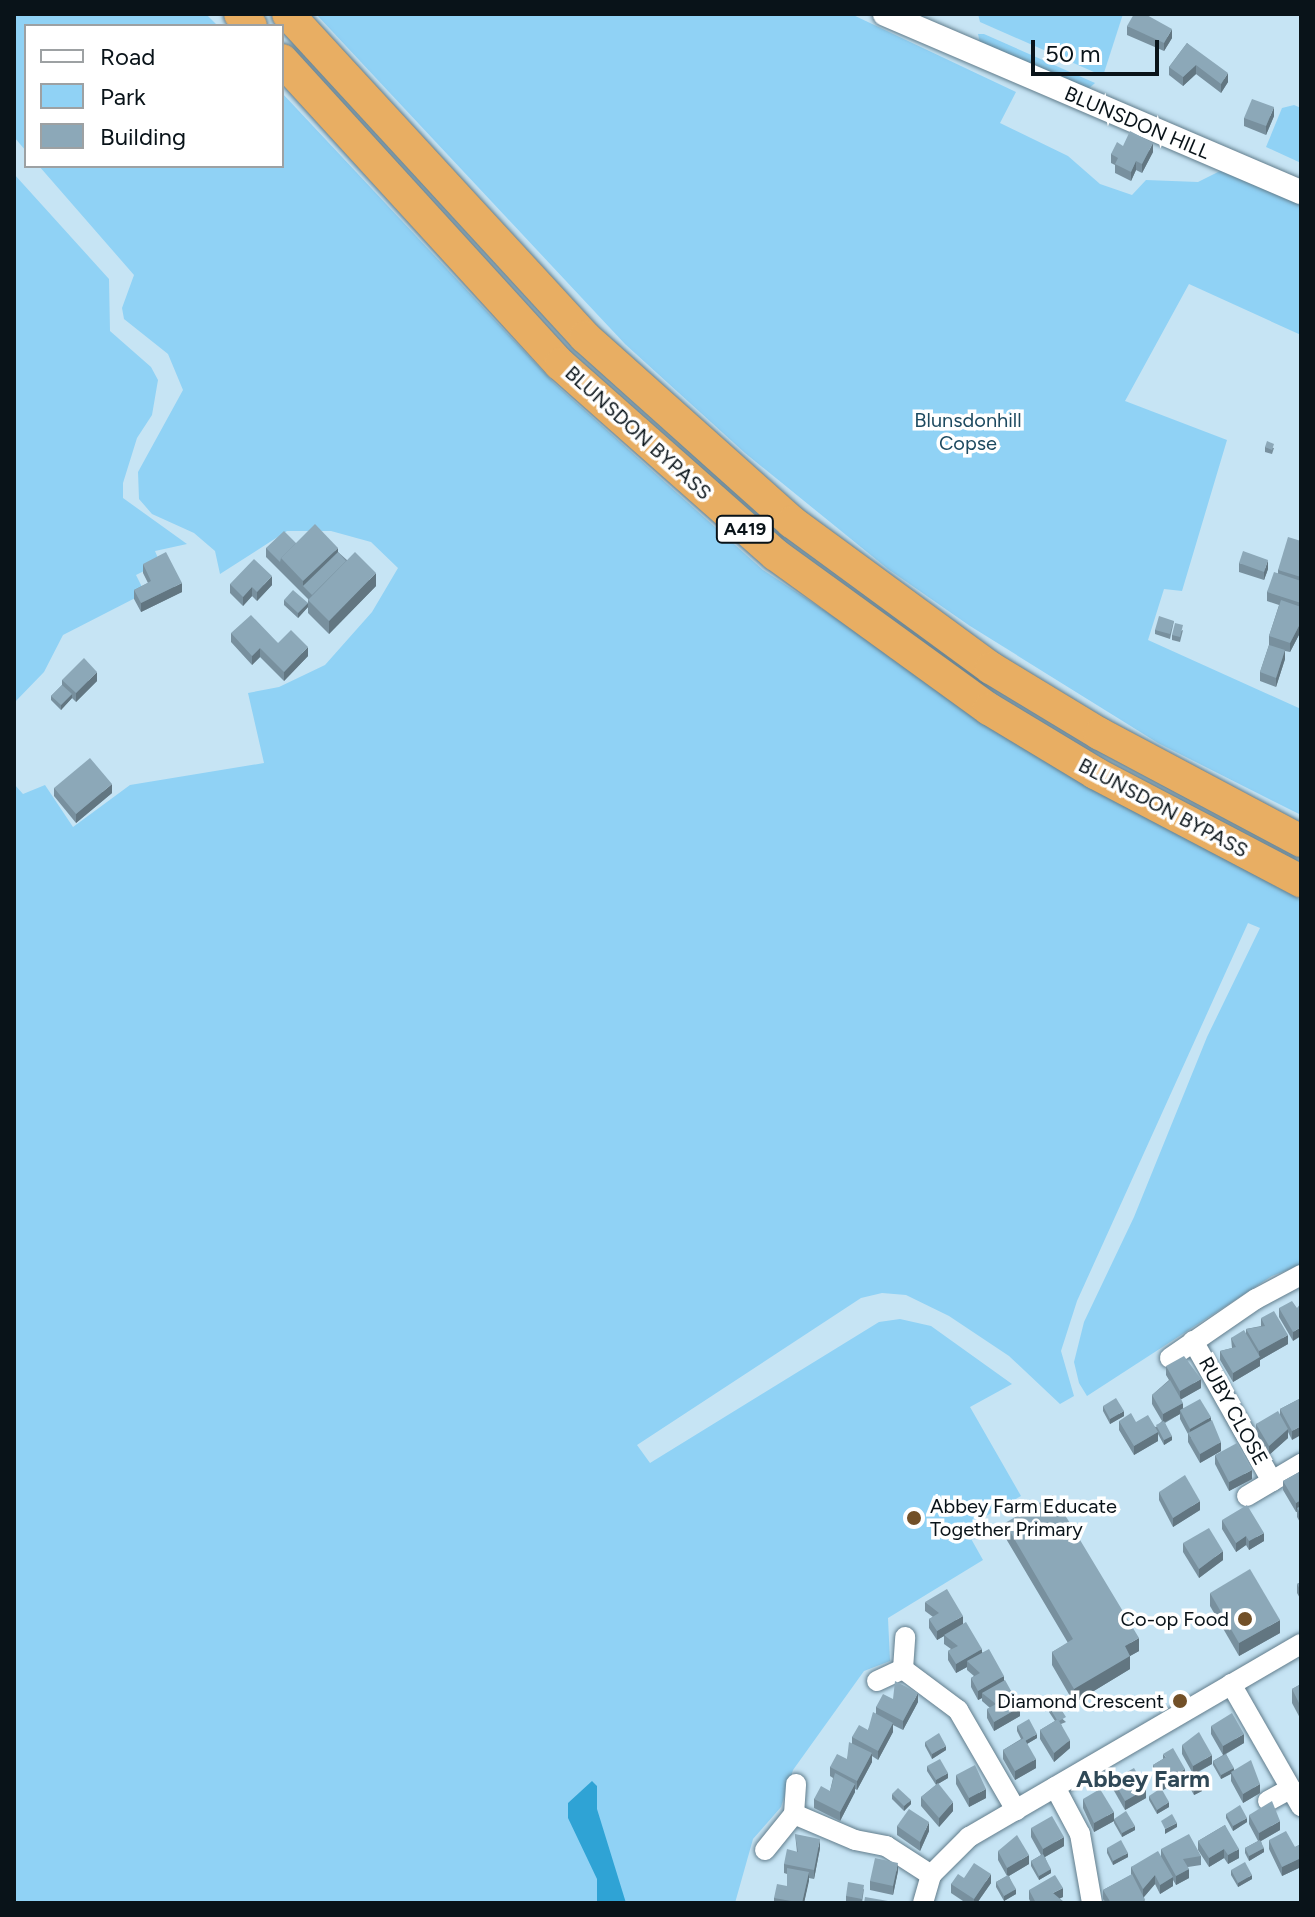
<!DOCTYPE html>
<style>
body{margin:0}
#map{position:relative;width:1315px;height:1917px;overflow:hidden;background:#c6e4f4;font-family:Figtree,sans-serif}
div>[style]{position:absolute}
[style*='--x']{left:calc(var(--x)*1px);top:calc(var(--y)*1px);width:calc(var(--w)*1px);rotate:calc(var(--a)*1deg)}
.green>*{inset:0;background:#90d2f5}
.water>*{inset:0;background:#2fa3d5}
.roads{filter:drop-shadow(0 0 2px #617c8b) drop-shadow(0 0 2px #617c8b)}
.minor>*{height:20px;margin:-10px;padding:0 10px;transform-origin:10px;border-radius:10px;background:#fff}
.tertiary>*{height:24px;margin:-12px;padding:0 12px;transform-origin:12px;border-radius:12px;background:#fff}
.trunk>*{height:32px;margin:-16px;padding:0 16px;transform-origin:16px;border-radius:16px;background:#e8ae63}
.wall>*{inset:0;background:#78909e}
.shaded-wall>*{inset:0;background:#627681}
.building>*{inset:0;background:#8ca8b8}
.dots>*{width:22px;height:22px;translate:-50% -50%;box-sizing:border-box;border:4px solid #fff;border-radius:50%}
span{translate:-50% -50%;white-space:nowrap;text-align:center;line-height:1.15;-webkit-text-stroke:7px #fff;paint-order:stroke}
.shield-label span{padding:2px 6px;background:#fff;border:2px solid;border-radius:6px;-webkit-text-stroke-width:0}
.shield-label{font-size:18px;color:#091319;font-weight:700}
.street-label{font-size:20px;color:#091319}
.park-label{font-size:20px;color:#1d4a60}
.poi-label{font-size:20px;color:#091319}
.left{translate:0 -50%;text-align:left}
.right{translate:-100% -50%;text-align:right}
.quarter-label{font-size:24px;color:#2f4856;font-weight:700}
.frame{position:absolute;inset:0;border:16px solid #091319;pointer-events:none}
.legend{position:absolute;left:24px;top:24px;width:260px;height:144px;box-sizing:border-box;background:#fff;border:2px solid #9da1a3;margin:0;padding:10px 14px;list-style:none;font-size:24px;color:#091319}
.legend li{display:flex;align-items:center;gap:16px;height:40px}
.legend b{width:40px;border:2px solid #9da1a3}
.scale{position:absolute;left:1031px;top:40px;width:128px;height:36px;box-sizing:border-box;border:4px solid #091319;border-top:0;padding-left:10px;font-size:24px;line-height:28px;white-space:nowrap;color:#091319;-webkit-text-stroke:6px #fff;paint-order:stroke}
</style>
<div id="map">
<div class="green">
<i style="clip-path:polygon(14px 14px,206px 14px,218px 26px,26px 26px,26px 151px,14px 137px)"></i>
<i style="clip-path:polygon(316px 14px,851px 14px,1016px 92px,1000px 123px,1068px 156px,1100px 184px,1132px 195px,1146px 180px,1198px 182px,1224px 169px,1301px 203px,1301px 335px,1189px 284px,1125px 401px,1227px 440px,1182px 591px,1164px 589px,1148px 640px,1301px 709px,1301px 815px,1158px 743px,970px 626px,888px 569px,745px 453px,625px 344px)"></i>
<i style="clip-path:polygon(978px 14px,1123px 14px,1103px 76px,980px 22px)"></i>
<i style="clip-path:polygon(978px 34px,984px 34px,1095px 83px,1087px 90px,980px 43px)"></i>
<i style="clip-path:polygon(282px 93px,553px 382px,763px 570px,1083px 781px,1301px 900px,1301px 1265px,1272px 1276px,1087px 1396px,1079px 1383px,1074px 1362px,1084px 1322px,1134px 1217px,1207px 1037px,1260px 928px,1248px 923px,1077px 1301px,1061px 1351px,1074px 1396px,1060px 1404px,1009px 1356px,949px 1316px,906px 1295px,882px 1293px,861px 1298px,637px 1445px,650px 1463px,879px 1322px,900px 1319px,931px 1326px,1012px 1384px,970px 1407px,1021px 1496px,965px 1528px,983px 1560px,888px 1618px,890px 1661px,864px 1671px,793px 1770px,781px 1807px,753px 1839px,735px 1903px,14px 1903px,14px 784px,23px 794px,45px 785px,73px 827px,130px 785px,264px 763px,248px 693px,279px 687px,325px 665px,372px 612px,398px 568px,371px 542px,331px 531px,287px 531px,220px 574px,215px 551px,194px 533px,152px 514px,139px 499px,138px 472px,183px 390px,168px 354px,124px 319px,122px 308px,134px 275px,39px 166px,282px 166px)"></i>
<i style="clip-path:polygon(1294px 105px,1301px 108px,1301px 163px,1266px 147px,1282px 108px)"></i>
<i style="clip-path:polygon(14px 174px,109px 279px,110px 331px,151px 367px,158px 380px,152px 415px,137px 438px,123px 483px,123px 498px,187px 544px,155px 551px,160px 563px,136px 575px,145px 593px,63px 635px,44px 672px,14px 703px)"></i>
</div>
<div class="water">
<i style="clip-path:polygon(592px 1781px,597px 1786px,597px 1809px,626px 1903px,597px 1903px,597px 1879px,568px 1818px,568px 1803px)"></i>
</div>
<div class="roads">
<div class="minor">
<i style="--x:1193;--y:1341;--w:161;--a:60.6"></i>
<i style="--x:1170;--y:1358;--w:104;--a:-34.5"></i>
<i style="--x:1256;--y:1299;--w:51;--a:-28.1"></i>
<i style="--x:1247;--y:1496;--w:63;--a:-30.7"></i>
<i style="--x:903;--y:1669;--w:69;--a:36.7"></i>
<i style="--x:958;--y:1710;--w:116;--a:59.9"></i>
<i style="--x:877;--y:1681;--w:29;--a:-25"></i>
<i style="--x:903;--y:1669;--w:32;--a:-86"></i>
<i style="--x:1231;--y:1684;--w:141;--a:60.2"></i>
<i style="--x:1055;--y:1787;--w:53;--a:62"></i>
<i style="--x:1080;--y:1834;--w:70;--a:80.1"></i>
<i style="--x:1268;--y:1801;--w:26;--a:-29"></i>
<i style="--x:794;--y:1814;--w:66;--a:23.1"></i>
<i style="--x:855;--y:1840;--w:32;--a:11"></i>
<i style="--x:886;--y:1846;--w:54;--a:32.8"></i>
<i style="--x:765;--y:1850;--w:46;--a:-51.1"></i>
<i style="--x:794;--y:1814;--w:30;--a:-86"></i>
<i style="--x:923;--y:1903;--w:29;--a:-74"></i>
<i style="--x:931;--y:1875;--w:54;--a:-45"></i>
<i style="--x:969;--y:1837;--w:384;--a:-30.2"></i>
</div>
<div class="tertiary">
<i style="--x:885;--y:14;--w:452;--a:23.2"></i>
</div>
<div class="trunk">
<i style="--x:240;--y:14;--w:16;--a:47"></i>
<i style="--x:288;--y:14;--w:439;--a:47.4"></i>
<i style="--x:585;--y:337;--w:278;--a:41.8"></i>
<i style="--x:792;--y:522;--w:247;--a:36.3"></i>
<i style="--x:991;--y:668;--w:127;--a:31.2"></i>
<i style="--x:1100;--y:734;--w:228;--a:28"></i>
<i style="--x:282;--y:60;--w:412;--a:47.6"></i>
<i style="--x:560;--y:364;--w:288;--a:41.5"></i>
<i style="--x:776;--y:555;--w:263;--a:35.9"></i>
<i style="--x:989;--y:709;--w:124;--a:31.1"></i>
<i style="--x:1095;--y:773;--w:233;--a:27.7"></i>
</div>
</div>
<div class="wall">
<i style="clip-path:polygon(1127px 26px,1172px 38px,1164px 51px,1127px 35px)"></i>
<i style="clip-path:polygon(1187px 43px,1228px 82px,1221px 93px,1196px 74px,1183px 86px,1169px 75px,1169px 67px)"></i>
<i style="clip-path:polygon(1274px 116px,1266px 135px,1244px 126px,1244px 118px)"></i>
<i style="clip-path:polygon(1123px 146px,1153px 152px,1142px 173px,1136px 170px,1131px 181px,1115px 173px,1115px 165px,1111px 163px,1111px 154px)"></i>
<i style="clip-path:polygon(1265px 447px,1274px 448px,1272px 454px,1265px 452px)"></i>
<i style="clip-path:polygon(1301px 541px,1301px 631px,1290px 652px,1285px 651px,1285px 659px,1276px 687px,1260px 681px,1260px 672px,1269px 645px,1269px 636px,1279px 605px,1267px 601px,1267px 592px,1278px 573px,1278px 570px)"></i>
<i style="clip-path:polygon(296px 543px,338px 552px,376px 586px,329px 634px,308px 613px,308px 607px,298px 618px,284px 605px,284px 600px,308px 603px,308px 599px,266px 557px,266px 548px)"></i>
<i style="clip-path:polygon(1239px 563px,1268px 569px,1264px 580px,1239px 572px)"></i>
<i style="clip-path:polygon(143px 564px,182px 592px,141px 612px,134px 599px,134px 590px,148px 583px,143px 573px)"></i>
<i style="clip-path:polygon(230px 584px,272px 585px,257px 601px,252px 596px,243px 606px,230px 593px)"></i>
<i style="clip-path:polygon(1174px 621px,1170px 639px,1155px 634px,1155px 630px)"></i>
<i style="clip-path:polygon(1183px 630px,1180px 642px,1172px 640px,1172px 635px)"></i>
<i style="clip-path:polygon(231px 633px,278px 643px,308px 656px,284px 681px,260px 657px,252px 665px,231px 642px)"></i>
<i style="clip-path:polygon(62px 680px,97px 681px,76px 702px,72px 698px,61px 710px,51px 700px,51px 696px,62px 685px)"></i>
<i style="clip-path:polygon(54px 788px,112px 793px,76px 823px,54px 796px)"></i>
<i style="clip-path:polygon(1279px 1308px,1297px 1308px,1293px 1341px,1279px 1317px)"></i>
<i style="clip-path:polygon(1261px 1318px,1288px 1344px,1260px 1360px,1260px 1366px,1233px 1382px,1220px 1360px,1220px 1351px,1232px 1348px,1231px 1338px,1246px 1334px,1246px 1329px,1261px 1326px)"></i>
<i style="clip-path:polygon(1166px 1366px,1201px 1388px,1181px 1399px,1183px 1408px,1211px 1420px,1221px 1451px,1200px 1463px,1188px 1442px,1188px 1434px,1180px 1419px,1180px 1414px,1165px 1423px,1172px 1440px,1164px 1445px,1158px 1434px,1158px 1441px,1134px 1455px,1119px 1430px,1119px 1421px,1136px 1422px,1156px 1427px,1162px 1421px,1152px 1404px,1152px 1395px,1169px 1380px,1166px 1375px)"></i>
<i style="clip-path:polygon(1301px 1398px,1292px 1440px,1288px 1432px,1288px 1438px,1269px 1455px,1256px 1433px,1256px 1424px,1280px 1415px,1280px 1409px)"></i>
<i style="clip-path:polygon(1103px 1406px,1124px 1416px,1110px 1424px,1103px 1411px)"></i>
<i style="clip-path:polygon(1215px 1455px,1252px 1479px,1229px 1491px,1215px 1464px)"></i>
<i style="clip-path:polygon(1301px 1471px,1301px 1524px,1297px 1517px,1297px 1512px,1296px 1512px,1283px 1490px,1283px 1481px)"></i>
<i style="clip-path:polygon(1159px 1492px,1200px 1510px,1173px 1527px,1159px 1500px)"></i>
<i style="clip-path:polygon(1222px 1520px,1264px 1541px,1249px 1550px,1246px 1545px,1236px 1552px,1222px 1529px)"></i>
<i style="clip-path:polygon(1005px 1523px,1139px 1651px,1130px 1656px,1130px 1669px,1074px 1703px,1052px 1665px,1052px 1652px,1068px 1643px,1005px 1537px)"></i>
<i style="clip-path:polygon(1183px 1543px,1223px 1560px,1199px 1578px,1183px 1552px)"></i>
<i style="clip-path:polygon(1301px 1582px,1301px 1600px,1297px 1593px,1297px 1584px)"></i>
<i style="clip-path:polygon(1210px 1593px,1280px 1633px,1239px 1656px,1210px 1606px)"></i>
<i style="clip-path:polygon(925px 1602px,963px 1624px,982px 1652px,1004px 1680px,1020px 1716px,994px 1731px,987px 1718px,987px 1709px,990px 1708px,982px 1701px,982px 1698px,978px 1700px,971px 1687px,971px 1678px,974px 1676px,967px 1670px,967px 1667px,956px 1673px,948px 1660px,948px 1651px,951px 1649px,944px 1644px,944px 1636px,937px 1640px,929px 1628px,929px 1619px,933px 1617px,925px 1611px)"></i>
<i style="clip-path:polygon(1301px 1684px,1301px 1720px,1292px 1703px,1292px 1689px)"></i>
<i style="clip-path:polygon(893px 1699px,918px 1702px,903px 1730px,893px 1725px,893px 1732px,878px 1760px,872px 1756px,872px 1762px,857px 1790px,855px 1789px,855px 1792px,840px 1821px,814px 1808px,814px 1799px,830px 1791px,833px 1778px,830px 1776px,830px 1767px,847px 1759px,852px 1743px,852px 1737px,868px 1730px,876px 1713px,876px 1707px)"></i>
<i style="clip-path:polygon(1049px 1707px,1066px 1722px,1061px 1724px,1070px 1748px,1054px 1762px,1040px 1739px,1040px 1730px,1055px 1721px,1049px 1712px)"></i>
<i style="clip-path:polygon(1017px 1726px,1037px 1738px,1027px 1744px,1036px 1768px,1015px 1780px,1003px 1759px,1003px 1750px,1021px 1739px,1017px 1731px)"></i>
<i style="clip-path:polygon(1211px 1726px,1244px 1743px,1226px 1754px,1234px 1770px,1260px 1793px,1243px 1803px,1231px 1781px,1231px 1774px,1221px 1779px,1213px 1765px,1213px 1761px,1223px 1755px,1211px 1734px)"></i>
<i style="clip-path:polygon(925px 1742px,946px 1750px,932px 1759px,925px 1746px)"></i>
<i style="clip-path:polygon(1182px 1745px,1212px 1764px,1195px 1774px,1202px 1791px,1194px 1795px,1186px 1781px,1186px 1776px,1192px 1772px,1182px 1754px)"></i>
<i style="clip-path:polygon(1163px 1754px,1185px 1777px,1163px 1790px,1153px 1773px,1153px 1765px,1163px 1759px)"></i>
<i style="clip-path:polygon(927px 1766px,948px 1778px,938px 1784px,953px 1811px,939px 1827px,921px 1806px,921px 1797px,936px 1785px,927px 1771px)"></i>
<i style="clip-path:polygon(956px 1775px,986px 1798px,969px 1807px,956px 1784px)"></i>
<i style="clip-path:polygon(1113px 1780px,1146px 1798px,1125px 1810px,1113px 1789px)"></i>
<i style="clip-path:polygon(892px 1794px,911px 1804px,904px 1811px,892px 1799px)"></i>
<i style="clip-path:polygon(1149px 1796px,1169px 1807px,1157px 1814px,1149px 1800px)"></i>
<i style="clip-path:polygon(1083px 1799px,1114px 1821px,1094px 1832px,1083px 1808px)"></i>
<i style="clip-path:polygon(1226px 1814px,1247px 1822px,1233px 1831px,1226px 1818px)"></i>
<i style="clip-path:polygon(1249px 1815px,1280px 1830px,1261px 1841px,1264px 1852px,1249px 1861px,1245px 1853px,1245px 1848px,1258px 1841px,1249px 1824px)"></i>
<i style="clip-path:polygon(1114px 1819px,1135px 1830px,1122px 1837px,1114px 1823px)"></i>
<i style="clip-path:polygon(1225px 1825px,1239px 1858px,1228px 1864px,1224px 1858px,1209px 1867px,1198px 1850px,1198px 1841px)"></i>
<i style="clip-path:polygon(897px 1826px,929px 1831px,920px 1851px,897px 1835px)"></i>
<i style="clip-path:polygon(1031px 1828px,1064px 1846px,1045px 1857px,1051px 1873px,1039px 1880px,1031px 1866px,1031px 1861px,1041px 1855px,1031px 1837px)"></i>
<i style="clip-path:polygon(795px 1834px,820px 1848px,814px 1879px,809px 1878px,804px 1903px,774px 1903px,774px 1898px,787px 1886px,787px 1874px,784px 1873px,784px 1864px,797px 1852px)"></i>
<i style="clip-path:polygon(1269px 1840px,1295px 1847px,1301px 1844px,1301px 1867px,1282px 1876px,1269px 1849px)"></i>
<i style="clip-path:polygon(1107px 1848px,1128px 1857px,1113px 1865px,1107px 1853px)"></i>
<i style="clip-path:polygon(1161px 1849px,1201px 1856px,1201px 1865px,1188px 1867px,1189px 1878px,1176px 1885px,1173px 1880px,1173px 1886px,1160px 1894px,1155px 1884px,1144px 1897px,1145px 1903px,1106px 1903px,1103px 1899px,1103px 1890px,1131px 1875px,1131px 1867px,1161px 1856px)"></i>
<i style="clip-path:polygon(998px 1851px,1029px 1864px,1009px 1876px,1016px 1894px,1004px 1901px,996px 1887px,996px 1882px,1007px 1876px,998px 1860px)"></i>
<i style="clip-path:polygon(1231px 1870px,1252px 1879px,1238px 1887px,1231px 1875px)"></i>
<i style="clip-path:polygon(898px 1871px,893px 1895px,870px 1890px,870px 1881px)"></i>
<i style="clip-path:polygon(964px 1878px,991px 1883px,977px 1903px,966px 1903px,951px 1893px,951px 1884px)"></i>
<i style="clip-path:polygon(864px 1889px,862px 1903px,846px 1901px,846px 1896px)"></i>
<i style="clip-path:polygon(1029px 1890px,1063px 1897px,1059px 1898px,1065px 1903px,1031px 1903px,1029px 1899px)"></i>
</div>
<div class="shaded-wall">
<i style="clip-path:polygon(1172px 29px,1172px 38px,1164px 51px,1164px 43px)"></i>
<i style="clip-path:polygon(1196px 65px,1196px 74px,1183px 86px,1183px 77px)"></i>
<i style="clip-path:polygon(1228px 73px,1228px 82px,1221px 93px,1221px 84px)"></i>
<i style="clip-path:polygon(1274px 107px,1274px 116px,1266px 135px,1266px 126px)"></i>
<i style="clip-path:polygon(1153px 143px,1153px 152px,1142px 173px,1142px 164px)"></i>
<i style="clip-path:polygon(1136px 161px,1136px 170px,1131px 181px,1131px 172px)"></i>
<i style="clip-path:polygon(338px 548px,338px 561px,303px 586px,303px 581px)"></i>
<i style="clip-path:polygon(1268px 560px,1268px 569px,1264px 580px,1264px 572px)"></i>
<i style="clip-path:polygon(376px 573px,376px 586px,329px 634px,329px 621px)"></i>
<i style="clip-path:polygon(272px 576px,272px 585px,257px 601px,257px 592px)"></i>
<i style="clip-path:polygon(182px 583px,182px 592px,141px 612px,141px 603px)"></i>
<i style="clip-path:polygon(252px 587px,252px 596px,243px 606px,243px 597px)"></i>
<i style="clip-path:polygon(308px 603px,308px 607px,298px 618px,298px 613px)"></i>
<i style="clip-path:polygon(1301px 622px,1301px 631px,1290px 652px,1290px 643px)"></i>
<i style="clip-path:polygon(308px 647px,308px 656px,284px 681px,284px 672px)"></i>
<i style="clip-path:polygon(260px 648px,260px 657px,252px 665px,252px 656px)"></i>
<i style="clip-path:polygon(1285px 650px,1285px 659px,1276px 687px,1276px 678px)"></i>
<i style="clip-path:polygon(97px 672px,97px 681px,76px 702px,76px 693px)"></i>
<i style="clip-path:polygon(72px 694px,72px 698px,61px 710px,61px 705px)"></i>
<i style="clip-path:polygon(112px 784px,112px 793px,76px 823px,76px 814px)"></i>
<i style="clip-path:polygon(1301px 1327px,1301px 1336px,1293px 1341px,1293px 1332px)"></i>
<i style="clip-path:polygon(1288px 1335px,1288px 1344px,1260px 1360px,1260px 1366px,1233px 1382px,1233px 1373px,1259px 1357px,1259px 1351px)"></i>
<i style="clip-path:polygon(1201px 1379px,1201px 1388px,1180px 1400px,1180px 1391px)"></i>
<i style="clip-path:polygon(1183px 1403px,1183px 1412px,1180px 1410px,1180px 1414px,1163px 1423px,1163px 1414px)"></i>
<i style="clip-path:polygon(1124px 1411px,1124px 1416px,1110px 1424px,1110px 1419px)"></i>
<i style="clip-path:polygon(1211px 1417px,1211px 1426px,1190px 1438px,1190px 1429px)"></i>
<i style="clip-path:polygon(1301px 1426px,1301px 1435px,1292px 1440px,1292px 1431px)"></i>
<i style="clip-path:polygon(1288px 1429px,1288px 1438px,1269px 1455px,1269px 1446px)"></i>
<i style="clip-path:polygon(1158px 1432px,1158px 1441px,1134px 1455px,1134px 1446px)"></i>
<i style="clip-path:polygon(1172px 1436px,1172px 1440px,1164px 1445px,1164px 1440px)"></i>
<i style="clip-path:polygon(1221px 1442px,1221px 1451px,1200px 1463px,1200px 1454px)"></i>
<i style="clip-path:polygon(1252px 1470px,1252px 1479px,1229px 1491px,1229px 1482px)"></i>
<i style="clip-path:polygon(1301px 1500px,1301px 1509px,1297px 1508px,1296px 1512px,1296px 1503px)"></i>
<i style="clip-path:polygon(1200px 1501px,1200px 1510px,1173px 1527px,1173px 1518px)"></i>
<i style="clip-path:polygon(1264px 1533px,1264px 1541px,1249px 1550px,1249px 1541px)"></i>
<i style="clip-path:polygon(1246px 1536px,1246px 1545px,1236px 1552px,1236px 1543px)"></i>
<i style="clip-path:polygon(1223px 1551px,1223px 1560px,1199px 1578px,1199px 1569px)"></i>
<i style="clip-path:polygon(963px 1616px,963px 1625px,937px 1640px,937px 1631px)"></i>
<i style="clip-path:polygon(1280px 1620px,1280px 1633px,1239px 1656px,1239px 1643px)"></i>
<i style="clip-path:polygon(1139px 1638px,1139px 1651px,1130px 1656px,1130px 1669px,1074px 1703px,1074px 1689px,1125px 1646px)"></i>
<i style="clip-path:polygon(982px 1649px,982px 1658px,967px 1661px,967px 1667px,956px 1673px,956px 1664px)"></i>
<i style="clip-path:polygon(1004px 1676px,1004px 1685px,982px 1693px,982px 1698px,978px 1700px,978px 1691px)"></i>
<i style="clip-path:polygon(918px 1693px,918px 1702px,903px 1730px,903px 1721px)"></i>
<i style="clip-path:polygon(1020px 1707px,1020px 1716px,994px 1731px,994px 1722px)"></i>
<i style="clip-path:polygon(893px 1723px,893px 1732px,878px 1760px,878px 1751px)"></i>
<i style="clip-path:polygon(1037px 1734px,1037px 1738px,1025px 1745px,1025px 1741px)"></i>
<i style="clip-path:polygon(1244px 1734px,1244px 1743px,1223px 1755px,1223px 1746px)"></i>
<i style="clip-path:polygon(1070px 1740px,1070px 1748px,1054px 1762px,1054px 1753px)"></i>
<i style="clip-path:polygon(946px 1746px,946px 1750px,932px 1759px,932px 1754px)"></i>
<i style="clip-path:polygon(872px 1753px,872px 1762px,857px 1790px,857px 1781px)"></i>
<i style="clip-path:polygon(1212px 1755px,1212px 1764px,1193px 1774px,1193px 1766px)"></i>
<i style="clip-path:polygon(1036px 1759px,1036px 1768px,1015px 1780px,1015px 1771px)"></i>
<i style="clip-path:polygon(1234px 1768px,1234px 1772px,1221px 1779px,1221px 1775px)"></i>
<i style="clip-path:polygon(1185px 1769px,1185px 1777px,1163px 1790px,1163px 1781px)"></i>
<i style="clip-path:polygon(948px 1773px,948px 1778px,936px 1785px,936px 1780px)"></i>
<i style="clip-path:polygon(855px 1784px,855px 1792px,840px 1821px,840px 1812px)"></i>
<i style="clip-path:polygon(1260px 1784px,1260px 1793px,1243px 1803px,1243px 1794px)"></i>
<i style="clip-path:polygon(1202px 1786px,1202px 1791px,1194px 1795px,1194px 1791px)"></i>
<i style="clip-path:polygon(986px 1789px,986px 1798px,969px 1807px,969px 1798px)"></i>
<i style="clip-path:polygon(1146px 1789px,1146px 1798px,1125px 1810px,1125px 1801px)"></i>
<i style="clip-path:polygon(911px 1800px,911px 1804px,904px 1811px,904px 1806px)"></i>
<i style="clip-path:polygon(953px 1802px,953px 1811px,939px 1827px,939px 1818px)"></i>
<i style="clip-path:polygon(1169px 1802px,1169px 1807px,1157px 1814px,1157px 1810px)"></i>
<i style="clip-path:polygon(1114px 1812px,1114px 1821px,1094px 1832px,1094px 1823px)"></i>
<i style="clip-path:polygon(1247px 1818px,1247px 1822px,1233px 1831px,1233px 1826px)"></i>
<i style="clip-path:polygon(1280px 1821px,1280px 1830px,1259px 1842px,1259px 1833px)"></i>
<i style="clip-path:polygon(929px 1822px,929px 1831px,920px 1851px,920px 1842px)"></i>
<i style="clip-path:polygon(1177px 1823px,1177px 1827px,1165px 1834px,1165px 1829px)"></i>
<i style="clip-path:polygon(1135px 1826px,1135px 1830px,1122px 1837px,1122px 1833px)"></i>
<i style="clip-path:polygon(1064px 1837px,1064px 1846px,1043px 1858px,1043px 1849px)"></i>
<i style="clip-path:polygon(820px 1839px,820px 1848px,814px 1879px,814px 1870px)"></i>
<i style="clip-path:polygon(1264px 1848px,1264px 1852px,1249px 1861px,1249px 1856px)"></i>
<i style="clip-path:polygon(1224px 1849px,1224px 1858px,1209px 1867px,1209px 1858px)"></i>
<i style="clip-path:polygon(1239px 1849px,1239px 1858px,1228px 1864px,1228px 1855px)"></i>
<i style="clip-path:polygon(1128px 1853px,1128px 1857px,1113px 1865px,1113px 1861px)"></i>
<i style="clip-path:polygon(1029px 1855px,1029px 1864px,1007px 1877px,1007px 1868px)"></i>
<i style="clip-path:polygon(1301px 1858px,1301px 1867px,1282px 1876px,1282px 1867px)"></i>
<i style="clip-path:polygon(898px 1863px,898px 1871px,893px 1895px,893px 1886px)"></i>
<i style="clip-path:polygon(1051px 1869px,1051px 1873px,1039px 1880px,1039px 1876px)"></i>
<i style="clip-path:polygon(1189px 1869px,1189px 1878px,1176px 1885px,1176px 1876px)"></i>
<i style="clip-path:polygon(809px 1872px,809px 1881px,804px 1903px,802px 1903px)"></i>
<i style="clip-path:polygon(991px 1874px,991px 1883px,977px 1903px,974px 1903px,974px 1899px)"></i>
<i style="clip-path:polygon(1155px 1875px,1155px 1884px,1143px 1898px,1143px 1889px)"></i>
<i style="clip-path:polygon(1252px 1875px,1252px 1879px,1238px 1887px,1238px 1883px)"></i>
<i style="clip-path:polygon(1173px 1877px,1173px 1886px,1160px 1894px,1160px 1885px)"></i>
<i style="clip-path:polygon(1063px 1888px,1063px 1897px,1053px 1902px,1053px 1893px)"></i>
<i style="clip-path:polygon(1016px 1889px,1016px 1894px,1004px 1901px,1004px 1896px)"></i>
</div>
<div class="building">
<i style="clip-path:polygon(1134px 14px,1145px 14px,1172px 29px,1164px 43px,1127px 26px)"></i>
<i style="clip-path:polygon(1187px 43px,1228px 73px,1221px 84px,1196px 65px,1183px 77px,1169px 67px)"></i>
<i style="clip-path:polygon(1252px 99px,1274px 107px,1266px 126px,1244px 118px)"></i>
<i style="clip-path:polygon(1130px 131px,1153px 143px,1142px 164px,1136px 161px,1131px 172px,1115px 164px,1118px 158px,1111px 154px,1117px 142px,1123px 146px)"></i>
<i style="clip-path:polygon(1267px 441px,1274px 444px,1272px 450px,1265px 447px)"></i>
<i style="clip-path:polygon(315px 524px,338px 548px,303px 581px,281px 558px)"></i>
<i style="clip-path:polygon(284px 531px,296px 543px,281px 558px,280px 562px,266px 548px)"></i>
<i style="clip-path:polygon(1288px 537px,1301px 541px,1301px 577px,1278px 570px)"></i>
<i style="clip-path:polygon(1243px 551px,1268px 560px,1264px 572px,1239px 563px)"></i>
<i style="clip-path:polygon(166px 552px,182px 583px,141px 603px,134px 590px,151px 581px,143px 564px)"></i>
<i style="clip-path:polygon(338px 552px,346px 561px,312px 595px,303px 586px)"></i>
<i style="clip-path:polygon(355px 552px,376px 573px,329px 621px,308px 600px)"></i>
<i style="clip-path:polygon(254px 559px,272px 576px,257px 592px,252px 587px,243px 597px,230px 584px)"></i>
<i style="clip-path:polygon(1274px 572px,1301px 581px,1301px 603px,1267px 592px)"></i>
<i style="clip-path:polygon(293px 590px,308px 603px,298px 613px,284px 600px)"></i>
<i style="clip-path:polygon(1281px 600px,1301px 607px,1301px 622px,1290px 643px,1269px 636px)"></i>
<i style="clip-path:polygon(251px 615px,278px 643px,291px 630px,308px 647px,284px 672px,260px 648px,252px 656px,231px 633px)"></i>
<i style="clip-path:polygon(1159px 616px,1174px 621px,1170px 634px,1155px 630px)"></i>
<i style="clip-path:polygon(1175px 623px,1183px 625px,1180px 637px,1172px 635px)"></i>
<i style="clip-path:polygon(1269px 645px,1285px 650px,1276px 678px,1260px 672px)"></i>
<i style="clip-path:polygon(84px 658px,97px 672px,76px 693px,62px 680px)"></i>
<i style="clip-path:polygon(62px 685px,72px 694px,61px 705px,51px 696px)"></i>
<i style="clip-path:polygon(90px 758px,112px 784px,76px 814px,54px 788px)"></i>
<i style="clip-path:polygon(1292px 1301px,1297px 1308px,1301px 1303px,1301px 1327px,1293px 1332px,1279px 1308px)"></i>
<i style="clip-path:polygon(1274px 1311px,1288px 1335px,1259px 1351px,1246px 1329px,1265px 1326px,1261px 1318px)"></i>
<i style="clip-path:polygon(1244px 1330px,1260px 1357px,1233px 1373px,1220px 1351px,1236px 1347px,1231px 1338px)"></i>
<i style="clip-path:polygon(1184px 1356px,1201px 1379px,1180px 1391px,1166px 1366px)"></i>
<i style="clip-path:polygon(1170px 1380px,1183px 1403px,1163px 1414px,1152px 1395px)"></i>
<i style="clip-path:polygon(1116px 1398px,1124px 1411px,1110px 1419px,1103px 1406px)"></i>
<i style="clip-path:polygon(1301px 1398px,1301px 1426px,1292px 1431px,1280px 1409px)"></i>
<i style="clip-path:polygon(1200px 1399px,1211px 1417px,1190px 1429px,1180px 1410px)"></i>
<i style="clip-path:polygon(1278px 1411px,1288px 1429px,1269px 1446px,1256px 1424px)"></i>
<i style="clip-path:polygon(1131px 1413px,1136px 1422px,1148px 1415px,1158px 1432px,1134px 1446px,1119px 1421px)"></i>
<i style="clip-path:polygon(1212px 1420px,1221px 1442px,1200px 1454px,1188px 1433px)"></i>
<i style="clip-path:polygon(1164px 1421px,1172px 1436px,1164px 1440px,1156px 1425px)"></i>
<i style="clip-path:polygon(1237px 1443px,1252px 1470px,1229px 1482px,1215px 1455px)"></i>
<i style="clip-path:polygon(1301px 1471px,1301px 1500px,1296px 1503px,1283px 1481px)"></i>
<i style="clip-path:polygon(1185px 1475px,1200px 1501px,1173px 1518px,1159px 1492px)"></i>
<i style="clip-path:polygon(1053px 1495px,1139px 1638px,1125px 1646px,1130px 1656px,1074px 1689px,1052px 1652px,1073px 1639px,1005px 1523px)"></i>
<i style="clip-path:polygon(1247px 1505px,1264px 1533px,1249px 1541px,1246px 1536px,1236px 1543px,1222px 1520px)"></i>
<i style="clip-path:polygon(1301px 1506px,1301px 1515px,1297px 1508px)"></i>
<i style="clip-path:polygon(1209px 1528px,1223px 1551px,1199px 1569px,1183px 1543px)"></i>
<i style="clip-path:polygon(1250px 1569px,1280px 1620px,1239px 1643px,1210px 1593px)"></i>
<i style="clip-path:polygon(1301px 1582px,1301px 1591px,1297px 1584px)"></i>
<i style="clip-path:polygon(947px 1589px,963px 1616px,937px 1631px,929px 1619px,939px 1613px,925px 1602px)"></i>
<i style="clip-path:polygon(966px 1622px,982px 1649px,956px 1664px,948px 1651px,958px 1646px,944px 1635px)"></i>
<i style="clip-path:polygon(989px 1649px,1004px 1676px,978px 1691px,971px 1678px,980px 1673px,967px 1661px)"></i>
<i style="clip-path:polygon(1005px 1680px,1020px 1707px,994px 1722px,987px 1709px,996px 1704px,982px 1693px)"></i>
<i style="clip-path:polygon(895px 1681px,918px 1693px,903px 1721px,876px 1707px,883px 1694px,893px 1699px)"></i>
<i style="clip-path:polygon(1301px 1684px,1301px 1707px,1292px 1689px)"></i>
<i style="clip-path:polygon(1057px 1703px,1066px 1717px,1059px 1721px,1058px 1719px,1057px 1720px,1049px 1707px)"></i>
<i style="clip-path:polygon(873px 1712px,893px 1723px,878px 1751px,852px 1737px,859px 1725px,868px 1730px)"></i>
<i style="clip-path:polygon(1232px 1713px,1244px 1734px,1223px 1746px,1211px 1726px)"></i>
<i style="clip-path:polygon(1029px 1719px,1037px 1734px,1025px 1741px,1017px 1726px)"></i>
<i style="clip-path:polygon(1058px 1719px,1070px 1740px,1054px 1753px,1040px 1730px)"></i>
<i style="clip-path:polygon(1199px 1732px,1212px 1755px,1193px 1766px,1182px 1745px)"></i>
<i style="clip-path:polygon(939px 1733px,946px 1746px,932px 1754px,925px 1742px)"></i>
<i style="clip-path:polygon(1024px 1738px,1036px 1759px,1015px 1771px,1003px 1750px)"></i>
<i style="clip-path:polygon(849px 1742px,872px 1753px,857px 1781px,830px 1767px,837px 1754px,847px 1759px)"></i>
<i style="clip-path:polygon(1173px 1748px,1185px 1769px,1163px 1781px,1153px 1765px,1166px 1757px,1163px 1754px)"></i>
<i style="clip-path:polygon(1226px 1754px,1234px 1768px,1221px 1775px,1213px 1761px)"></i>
<i style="clip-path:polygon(940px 1759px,948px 1773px,936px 1780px,927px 1766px)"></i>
<i style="clip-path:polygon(1251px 1760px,1260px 1784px,1243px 1794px,1231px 1772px)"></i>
<i style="clip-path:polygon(975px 1765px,986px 1789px,969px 1798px,956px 1775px)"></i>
<i style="clip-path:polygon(1134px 1768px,1146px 1789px,1125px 1801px,1113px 1780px)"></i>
<i style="clip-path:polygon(1193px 1771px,1202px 1786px,1194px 1791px,1186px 1776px)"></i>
<i style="clip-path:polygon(835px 1773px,855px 1784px,840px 1812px,814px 1799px,821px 1786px,830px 1791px)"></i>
<i style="clip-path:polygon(938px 1783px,953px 1802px,939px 1818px,921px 1797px)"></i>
<i style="clip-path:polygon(898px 1788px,911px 1800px,904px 1806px,892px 1794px)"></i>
<i style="clip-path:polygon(1161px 1788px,1169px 1802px,1157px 1810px,1149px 1796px)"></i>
<i style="clip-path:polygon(1100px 1789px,1114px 1812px,1094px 1823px,1083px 1799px)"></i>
<i style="clip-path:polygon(1272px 1801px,1280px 1821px,1259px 1833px,1249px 1815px)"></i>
<i style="clip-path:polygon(1240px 1805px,1247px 1818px,1233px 1826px,1226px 1814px)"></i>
<i style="clip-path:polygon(909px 1809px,929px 1822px,920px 1842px,897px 1826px)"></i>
<i style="clip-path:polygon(1126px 1811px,1135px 1826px,1122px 1833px,1114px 1819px)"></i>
<i style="clip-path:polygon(1172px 1814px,1177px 1823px,1165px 1829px,1161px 1821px)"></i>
<i style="clip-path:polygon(1052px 1816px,1064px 1837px,1043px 1849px,1031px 1828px)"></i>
<i style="clip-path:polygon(1225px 1825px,1239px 1849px,1228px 1855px,1224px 1849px,1209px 1858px,1198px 1841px)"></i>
<i style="clip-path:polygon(1286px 1831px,1295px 1847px,1301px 1844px,1301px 1858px,1282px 1867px,1269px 1840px)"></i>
<i style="clip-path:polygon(795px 1834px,820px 1839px,814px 1870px,784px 1864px,787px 1849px,798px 1852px)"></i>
<i style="clip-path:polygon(1189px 1834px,1201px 1856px,1183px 1859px,1189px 1869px,1176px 1876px,1161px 1849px)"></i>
<i style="clip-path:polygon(1017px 1835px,1029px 1855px,1007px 1868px,998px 1851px)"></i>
<i style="clip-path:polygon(1121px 1840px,1128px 1853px,1113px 1861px,1107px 1848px)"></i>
<i style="clip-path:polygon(1260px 1840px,1264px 1848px,1249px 1856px,1245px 1848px)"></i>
<i style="clip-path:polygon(1158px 1851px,1173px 1877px,1160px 1885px,1155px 1875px,1143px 1889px,1131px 1867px)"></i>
<i style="clip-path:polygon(1043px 1854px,1051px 1869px,1039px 1876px,1031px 1861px)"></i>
<i style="clip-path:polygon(875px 1858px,898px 1863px,893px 1886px,870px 1881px)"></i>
<i style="clip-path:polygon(1245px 1862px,1252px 1875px,1238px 1883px,1231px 1870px)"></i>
<i style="clip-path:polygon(974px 1863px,991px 1874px,974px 1899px,951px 1884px,958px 1874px,964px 1878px)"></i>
<i style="clip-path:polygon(787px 1868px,809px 1872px,802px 1903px,774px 1898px,777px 1884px,787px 1886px)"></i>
<i style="clip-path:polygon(1132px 1874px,1145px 1900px,1139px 1903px,1111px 1903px,1103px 1890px)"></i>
<i style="clip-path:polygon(1008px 1875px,1016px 1889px,1004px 1896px,996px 1882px)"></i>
<i style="clip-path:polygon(1055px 1875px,1063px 1888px,1053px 1893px,1065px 1903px,1036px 1903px,1029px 1890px)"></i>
<i style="clip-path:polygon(848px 1882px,864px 1885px,862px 1899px,846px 1896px)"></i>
<i style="clip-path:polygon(865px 1897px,888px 1901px,888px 1903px,864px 1903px)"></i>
</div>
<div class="dots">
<i style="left:914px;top:1518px;background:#725028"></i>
<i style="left:1245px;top:1619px;background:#725028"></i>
<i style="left:1180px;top:1701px;background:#725028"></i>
</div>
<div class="shield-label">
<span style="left:745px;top:529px">A419</span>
</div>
<div class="street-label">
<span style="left:1137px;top:123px;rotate:23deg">BLUNSDON HILL</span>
<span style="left:638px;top:433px;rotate:42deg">BLUNSDON BYPASS</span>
<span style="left:1163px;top:808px;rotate:28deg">BLUNSDON BYPASS</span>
<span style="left:1233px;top:1411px;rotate:61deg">RUBY CLOSE</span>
</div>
<div class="park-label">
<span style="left:968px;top:432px">Blunsdonhill<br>Copse</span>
</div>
<div class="poi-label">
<span class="left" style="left:930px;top:1518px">Abbey Farm Educate<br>Together Primary</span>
<span class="right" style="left:1229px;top:1619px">Co-op Food</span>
<span class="right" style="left:1164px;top:1701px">Diamond Crescent</span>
</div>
<div class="quarter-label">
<span style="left:1143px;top:1779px">Abbey Farm</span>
</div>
<div class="frame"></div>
<ul class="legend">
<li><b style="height:10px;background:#fff"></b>Road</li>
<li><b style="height:22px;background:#90d2f5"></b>Park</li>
<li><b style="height:22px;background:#8ca8b8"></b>Building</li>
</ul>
<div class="scale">50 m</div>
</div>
